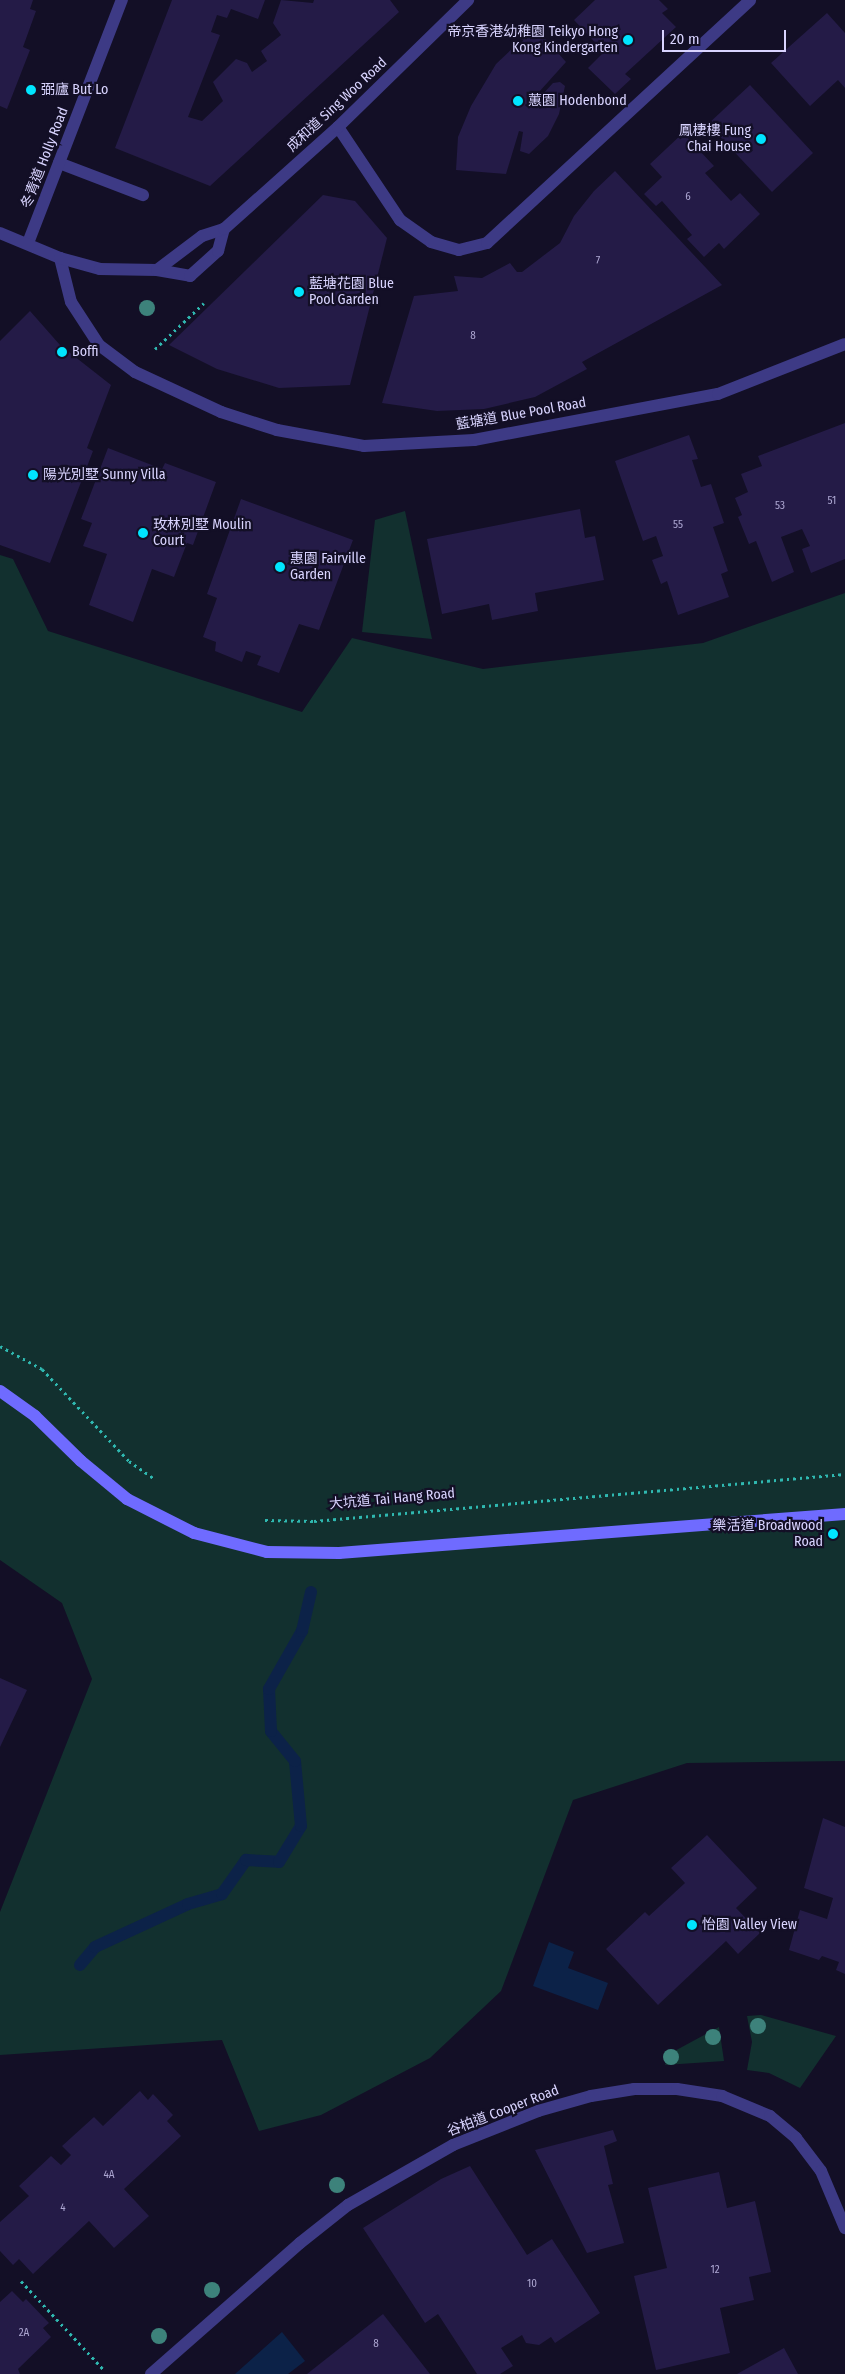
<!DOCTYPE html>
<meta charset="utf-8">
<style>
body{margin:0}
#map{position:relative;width:845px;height:2374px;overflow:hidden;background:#130f26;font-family:"Fira Sans Condensed","Noto Sans TC",sans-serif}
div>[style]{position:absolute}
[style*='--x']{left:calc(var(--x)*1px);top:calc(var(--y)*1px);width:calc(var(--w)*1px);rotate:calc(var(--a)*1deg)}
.green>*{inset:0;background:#12302f}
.water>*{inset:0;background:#0c2248}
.stream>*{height:12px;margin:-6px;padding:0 6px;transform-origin:6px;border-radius:6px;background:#0c2248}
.building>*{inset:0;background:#241b47}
.path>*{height:3px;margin-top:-1.5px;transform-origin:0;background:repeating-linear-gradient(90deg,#2fb8b0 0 2.5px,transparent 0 6.5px)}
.service>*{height:12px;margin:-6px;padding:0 6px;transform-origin:6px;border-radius:6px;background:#3d3a85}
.minor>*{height:12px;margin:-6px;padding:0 6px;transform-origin:6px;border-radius:6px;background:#3d3a85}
.tertiary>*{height:12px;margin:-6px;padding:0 6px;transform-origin:6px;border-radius:6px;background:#3d3a85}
.secondary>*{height:12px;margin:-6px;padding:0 6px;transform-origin:6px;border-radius:6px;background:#6f6bff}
.trees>*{width:16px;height:16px;margin:-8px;border-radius:50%;background:#3d827b}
.dots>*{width:14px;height:14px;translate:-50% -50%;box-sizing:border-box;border:2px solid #130f26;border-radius:50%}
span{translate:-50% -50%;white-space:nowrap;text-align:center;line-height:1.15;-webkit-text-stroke:4.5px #130f26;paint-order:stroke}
.number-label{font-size:11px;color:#aca6d1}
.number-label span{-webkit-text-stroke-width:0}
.poi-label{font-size:14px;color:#d9d4ff}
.right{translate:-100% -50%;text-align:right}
.left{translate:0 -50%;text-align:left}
.street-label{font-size:14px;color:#d9d4ff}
.scale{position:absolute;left:662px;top:30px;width:124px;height:22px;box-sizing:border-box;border:2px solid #d9d4ff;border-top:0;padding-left:6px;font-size:15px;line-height:18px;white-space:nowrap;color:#d9d4ff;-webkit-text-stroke:4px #130f26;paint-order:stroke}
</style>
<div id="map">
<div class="green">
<i style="clip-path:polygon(405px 511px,432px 639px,362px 632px,375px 520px)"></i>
<i style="clip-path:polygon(0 555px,13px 559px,48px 631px,302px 712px,352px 638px,483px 669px,703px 643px,845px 593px,845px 1761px,687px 1763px,573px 1800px,501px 1991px,430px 2058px,321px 2115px,259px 2131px,222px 2040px,0 2055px,0 1912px,92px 1679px,62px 1603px,0 1560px)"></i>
<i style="clip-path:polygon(761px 2015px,836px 2036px,800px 2088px,769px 2073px,747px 2070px,752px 2042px,747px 2016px)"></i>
<i style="clip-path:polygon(719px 2027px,724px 2061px,665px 2065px,669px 2054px)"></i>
</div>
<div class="water">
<i style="clip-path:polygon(549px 1942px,574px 1952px,568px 1968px,608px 1983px,598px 2010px,533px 1986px)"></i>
<i style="clip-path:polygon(282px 2332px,305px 2361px,288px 2374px,235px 2374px)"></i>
</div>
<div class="stream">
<i style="--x:80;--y:1965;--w:23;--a:-50"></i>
<i style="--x:95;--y:1947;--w:102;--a:-24.8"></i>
<i style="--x:188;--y:1904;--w:35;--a:-16"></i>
<i style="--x:222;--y:1894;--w:42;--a:-54.8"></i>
<i style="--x:246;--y:1860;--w:33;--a:3"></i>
<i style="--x:279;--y:1862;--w:42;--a:-58.6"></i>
<i style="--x:301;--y:1826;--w:65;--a:-95.3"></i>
<i style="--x:295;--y:1761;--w:38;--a:-129"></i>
<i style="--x:271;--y:1731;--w:42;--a:-92.7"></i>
<i style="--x:269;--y:1689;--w:67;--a:-60.4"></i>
<i style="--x:302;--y:1631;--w:40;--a:-77"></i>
</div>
<div class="building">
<i style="clip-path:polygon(0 0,33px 0,30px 9px,36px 11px,23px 47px,30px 50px,7px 109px,0 106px)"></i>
<i style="clip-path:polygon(172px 0,265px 0,258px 19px,231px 9px,227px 18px,217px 15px,211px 32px,220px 35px,188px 117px,202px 121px,223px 101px,213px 82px,236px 59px,247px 63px,252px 72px,267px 61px,261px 51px,281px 35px,273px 23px,281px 0,313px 3px,314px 0,390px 0,399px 12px,210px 186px,115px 148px)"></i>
<i style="clip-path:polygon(595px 0,659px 0,668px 9px,662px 13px,676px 27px,625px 74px,631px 79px,615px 94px,588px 68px,604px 52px,574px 20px)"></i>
<i style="clip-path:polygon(827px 13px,845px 33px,845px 88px,838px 80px,810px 106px,771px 63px)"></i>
<i style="clip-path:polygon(535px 27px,566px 62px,539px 92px,541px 96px,553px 83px,560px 82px,565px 86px,559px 114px,548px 136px,529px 154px,520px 151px,523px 132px,519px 131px,506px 174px,456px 170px,458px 137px,471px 106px,496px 64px)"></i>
<i style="clip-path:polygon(750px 85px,813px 153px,772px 192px,708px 124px)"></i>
<i style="clip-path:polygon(683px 133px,714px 166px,705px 173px,731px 201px,740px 193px,760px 214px,724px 249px,719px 243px,704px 257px,687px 239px,692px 235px,662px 201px,656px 206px,644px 194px,662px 177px,650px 164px)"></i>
<i style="clip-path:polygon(615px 171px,722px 285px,582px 362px,587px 369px,535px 397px,484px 409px,437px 411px,382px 403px,414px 296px,458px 291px,454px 276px,482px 278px,510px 263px,517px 272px,522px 272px,560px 243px,574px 216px,594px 191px)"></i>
<i style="clip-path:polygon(323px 195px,355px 201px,387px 238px,350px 385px,279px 388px,217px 369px,169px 345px)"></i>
<i style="clip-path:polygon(30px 311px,60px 345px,111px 385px,87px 448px,93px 451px,50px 563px,0 545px,0 341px)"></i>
<i style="clip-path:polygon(845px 423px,845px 559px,811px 573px,802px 549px,810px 546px,802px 529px,781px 537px,794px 572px,772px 582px,756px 541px,749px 544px,738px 517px,742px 515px,735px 498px,748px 492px,741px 474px,762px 466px,758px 456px)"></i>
<i style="clip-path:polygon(689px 435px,698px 459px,692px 460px,701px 487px,711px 484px,724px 523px,713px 527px,728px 571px,721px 574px,729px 597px,678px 615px,667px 581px,661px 584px,652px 560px,663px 556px,656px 536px,643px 541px,615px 461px)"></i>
<i style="clip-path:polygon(108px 448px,162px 469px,165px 463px,216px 482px,193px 545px,187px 543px,174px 577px,152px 569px,133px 622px,89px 605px,107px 554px,83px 546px,92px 523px,81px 519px)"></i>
<i style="clip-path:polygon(241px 499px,353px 540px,319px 630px,299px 624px,279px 673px,257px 665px,261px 656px,246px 651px,242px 662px,215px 651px,216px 642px,203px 637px,217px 598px,207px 594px)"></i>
<i style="clip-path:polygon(580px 509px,585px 538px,595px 536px,604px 580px,535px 593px,538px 611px,492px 620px,489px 604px,442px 614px,427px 539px)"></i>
<i style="clip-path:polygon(0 1678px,27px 1690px,0 1747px)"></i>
<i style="clip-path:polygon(823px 1818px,845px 1827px,845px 1974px,836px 1970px,839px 1962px,822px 1956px,819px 1960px,789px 1950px,800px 1910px,827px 1919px,833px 1898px,804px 1888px)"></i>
<i style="clip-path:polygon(707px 1835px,757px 1888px,736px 1908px,760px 1933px,738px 1954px,726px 1941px,658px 2005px,606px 1949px,645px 1912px,649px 1916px,685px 1883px,671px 1868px)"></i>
<i style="clip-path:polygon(140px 2091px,148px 2100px,153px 2094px,173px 2115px,167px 2121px,181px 2136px,124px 2189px,149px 2216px,114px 2248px,89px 2221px,33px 2274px,19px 2259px,13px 2265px,0 2251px,0 2222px,29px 2196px,19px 2186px,51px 2156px,61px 2165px,71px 2155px,62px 2146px,94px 2117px,103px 2126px)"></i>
<i style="clip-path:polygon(613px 2130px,617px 2141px,604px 2146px,613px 2184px,608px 2185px,624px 2243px,587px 2253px,535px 2150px)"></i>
<i style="clip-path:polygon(470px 2166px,527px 2255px,552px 2239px,600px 2313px,555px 2343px,551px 2337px,539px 2345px,526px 2343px,522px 2335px,501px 2348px,513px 2366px,500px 2374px,477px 2374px,438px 2314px,425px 2323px,363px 2228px,441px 2179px)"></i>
<i style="clip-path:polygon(719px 2172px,727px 2208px,755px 2201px,771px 2272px,749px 2277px,754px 2300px,720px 2308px,730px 2353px,656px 2370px,634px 2276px,667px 2268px,648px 2188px)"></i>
<i style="clip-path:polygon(12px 2291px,23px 2302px,26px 2299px,49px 2323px,43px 2328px,51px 2337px,18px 2369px,20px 2374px,0 2374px,0 2302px)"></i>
<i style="clip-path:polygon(383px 2314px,430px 2374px,307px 2374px)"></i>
<i style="clip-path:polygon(784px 2348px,798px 2374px,737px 2374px)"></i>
</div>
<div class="path">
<i style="--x:155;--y:349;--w:67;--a:-43.2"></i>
<i style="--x:0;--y:1346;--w:48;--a:28.7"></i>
<i style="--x:42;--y:1369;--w:127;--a:46.6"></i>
<i style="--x:129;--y:1461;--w:29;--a:35"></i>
<i style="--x:265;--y:1520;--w:49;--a:1.2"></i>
<i style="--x:314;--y:1521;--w:533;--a:-5.06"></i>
<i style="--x:21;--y:2281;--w:120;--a:47"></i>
</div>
<div class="service">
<i style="--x:59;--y:163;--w:90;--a:20.9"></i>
</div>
<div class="minor">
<i style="--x:338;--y:127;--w:112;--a:56.3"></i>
<i style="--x:400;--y:220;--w:38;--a:35"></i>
<i style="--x:431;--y:242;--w:29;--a:16"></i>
<i style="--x:459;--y:250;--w:29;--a:-14"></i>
<i style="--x:487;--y:243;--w:358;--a:-42.7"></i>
<i style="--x:28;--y:243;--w:261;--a:-68.9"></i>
<i style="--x:60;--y:258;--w:45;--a:76"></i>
<i style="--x:71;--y:302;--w:51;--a:56.9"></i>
<i style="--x:99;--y:345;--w:45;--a:36.9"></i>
<i style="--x:135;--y:372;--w:95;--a:24.9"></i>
<i style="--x:221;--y:412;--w:59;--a:17.8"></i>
<i style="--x:277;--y:430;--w:88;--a:10.4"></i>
<i style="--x:364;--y:446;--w:110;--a:-3.1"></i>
<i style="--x:474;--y:440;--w:248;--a:-10.7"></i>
<i style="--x:718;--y:394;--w:136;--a:-21.5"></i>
<i style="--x:151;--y:2374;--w:198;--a:-41.3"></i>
<i style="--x:300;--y:2243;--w:61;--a:-38.4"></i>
<i style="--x:348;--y:2205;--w:121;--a:-29.7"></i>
<i style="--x:453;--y:2145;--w:92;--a:-21.8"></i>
<i style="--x:538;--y:2111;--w:55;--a:-15.8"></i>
<i style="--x:591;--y:2096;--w:44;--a:-9.2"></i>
<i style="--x:634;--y:2089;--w:43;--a:0"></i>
<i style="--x:677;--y:2089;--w:46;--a:8.8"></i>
<i style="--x:722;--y:2096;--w:52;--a:22.6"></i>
<i style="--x:770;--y:2116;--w:34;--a:40"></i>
<i style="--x:796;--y:2138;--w:41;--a:52.9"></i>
<i style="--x:821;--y:2171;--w:62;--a:67.2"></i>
</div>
<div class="tertiary">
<i style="--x:0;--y:233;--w:65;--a:22.6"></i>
<i style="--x:60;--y:258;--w:41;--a:15.4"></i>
<i style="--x:100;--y:269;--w:57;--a:1"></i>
<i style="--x:157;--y:270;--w:34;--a:10"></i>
<i style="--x:190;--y:276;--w:38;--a:-42"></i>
<i style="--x:218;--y:251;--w:23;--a:-75"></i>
<i style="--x:157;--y:270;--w:56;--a:-37.1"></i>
<i style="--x:202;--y:236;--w:23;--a:-18"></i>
<i style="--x:224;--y:229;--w:153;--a:-41.8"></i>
<i style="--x:338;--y:127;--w:182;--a:-44.3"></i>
</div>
<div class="secondary">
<i style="--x:0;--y:1391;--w:43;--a:35.5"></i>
<i style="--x:35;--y:1416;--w:64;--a:44.4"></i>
<i style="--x:81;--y:1461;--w:60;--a:39.6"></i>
<i style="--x:127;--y:1499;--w:75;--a:26.9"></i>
<i style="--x:194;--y:1533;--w:75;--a:14.6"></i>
<i style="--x:267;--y:1552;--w:72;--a:0.8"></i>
<i style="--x:339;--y:1553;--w:508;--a:-4.41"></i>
</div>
<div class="trees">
<i style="left:147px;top:308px"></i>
<i style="left:758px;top:2026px"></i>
<i style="left:713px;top:2037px"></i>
<i style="left:671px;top:2057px"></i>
<i style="left:337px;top:2185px"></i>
<i style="left:212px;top:2290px"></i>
<i style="left:159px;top:2336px"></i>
</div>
<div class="dots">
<i style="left:628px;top:40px;background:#00e5ff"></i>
<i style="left:31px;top:90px;background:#00e5ff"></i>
<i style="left:518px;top:101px;background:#00e5ff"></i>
<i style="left:761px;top:139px;background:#00e5ff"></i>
<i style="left:299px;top:292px;background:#00e5ff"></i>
<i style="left:62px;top:352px;background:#00e5ff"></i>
<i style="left:33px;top:475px;background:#00e5ff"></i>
<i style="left:143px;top:533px;background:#00e5ff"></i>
<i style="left:280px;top:567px;background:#00e5ff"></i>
<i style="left:833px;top:1534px;background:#00e5ff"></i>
<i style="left:692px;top:1925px;background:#00e5ff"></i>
</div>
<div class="number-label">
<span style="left:688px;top:197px">6</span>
<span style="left:598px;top:261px">7</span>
<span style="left:473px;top:336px">8</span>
<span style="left:832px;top:501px">51</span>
<span style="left:780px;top:506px">53</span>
<span style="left:678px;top:525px">55</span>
<span style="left:109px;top:2175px">4A</span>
<span style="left:63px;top:2208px">4</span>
<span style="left:715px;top:2270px">12</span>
<span style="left:532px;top:2284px">10</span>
<span style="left:24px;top:2333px">2A</span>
<span style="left:376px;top:2344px">8</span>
</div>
<div class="poi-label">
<span class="right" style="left:618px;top:40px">帝京香港幼稚園 Teikyo Hong<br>Kong Kindergarten</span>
<span class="left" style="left:41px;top:90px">弼廬 But Lo</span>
<span class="left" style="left:528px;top:101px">蕙園 Hodenbond</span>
<span class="right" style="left:751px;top:139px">鳳棲樓 Fung<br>Chai House</span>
<span class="left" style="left:309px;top:292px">藍塘花園 Blue<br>Pool Garden</span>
<span class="left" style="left:72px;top:352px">Boffi</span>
<span class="left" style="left:43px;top:475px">陽光別墅 Sunny Villa</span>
<span class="left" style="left:153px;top:533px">玫林別墅 Moulin<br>Court</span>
<span class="left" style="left:290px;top:567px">惠園 Fairville<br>Garden</span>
<span class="right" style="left:823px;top:1534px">樂活道 Broadwood<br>Road</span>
<span class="left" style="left:702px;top:1925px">怡園 Valley View</span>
</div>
<div class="street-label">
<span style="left:337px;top:105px;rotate:-43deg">成和道 Sing Woo Road</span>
<span style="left:45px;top:158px;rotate:-69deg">冬青道 Holly Road</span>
<span style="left:521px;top:414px;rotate:-10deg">藍塘道 Blue Pool Road</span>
<span style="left:392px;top:1499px;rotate:-5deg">大坑道 Tai Hang Road</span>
<span style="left:503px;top:2111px;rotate:-21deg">谷柏道 Cooper Road</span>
</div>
<div class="scale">20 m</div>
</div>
